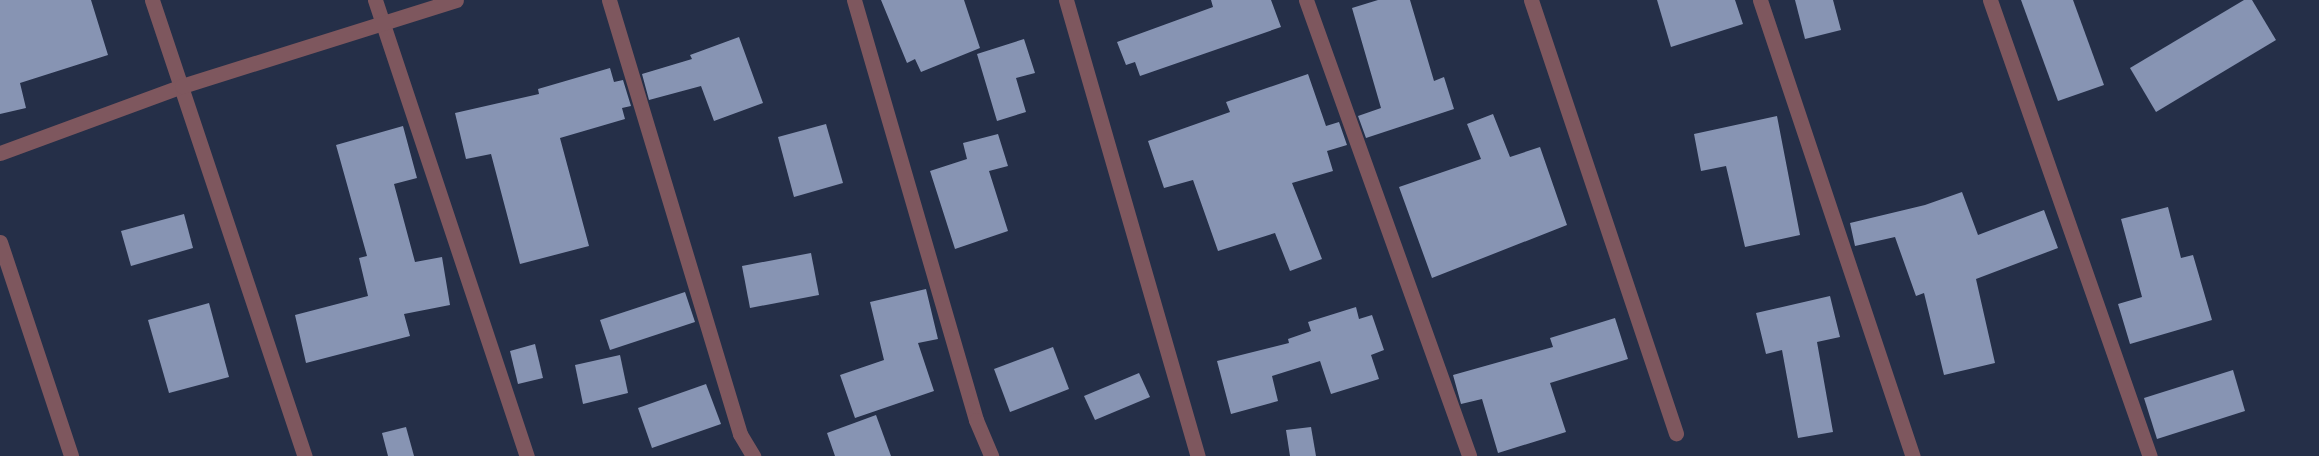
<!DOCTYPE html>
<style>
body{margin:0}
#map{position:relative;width:2319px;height:456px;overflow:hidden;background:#252f48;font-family:Manrope,sans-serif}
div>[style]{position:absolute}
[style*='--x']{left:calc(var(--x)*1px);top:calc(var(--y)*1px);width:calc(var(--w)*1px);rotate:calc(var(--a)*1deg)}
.building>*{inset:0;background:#8794b3}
.minor>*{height:15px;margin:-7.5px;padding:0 7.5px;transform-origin:7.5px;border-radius:7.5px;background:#7e575e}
span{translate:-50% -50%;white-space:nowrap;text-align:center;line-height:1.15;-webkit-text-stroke:6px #1b253d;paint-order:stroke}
</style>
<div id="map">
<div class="building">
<i style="clip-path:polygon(0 0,91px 0,108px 55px,20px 83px,26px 108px,0 114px)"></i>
<i style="clip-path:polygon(881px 0,964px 0,980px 48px,921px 72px,915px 59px,907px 63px)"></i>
<i style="clip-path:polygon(1211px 0,1271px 0,1281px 27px,1140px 76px,1135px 62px,1126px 65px,1117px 42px,1213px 7px)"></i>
<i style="clip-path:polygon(1378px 0,1410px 0,1434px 81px,1444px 77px,1454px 109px,1366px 138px,1358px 116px,1381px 108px,1352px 8px)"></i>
<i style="clip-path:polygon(1657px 0,1735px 0,1743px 24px,1671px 47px)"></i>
<i style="clip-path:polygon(1795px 0,1833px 0,1841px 30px,1805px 39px)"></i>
<i style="clip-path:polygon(2021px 0,2073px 0,2104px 85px,2058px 101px)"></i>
<i style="clip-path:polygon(2244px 0,2252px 0,2276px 40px,2156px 112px,2130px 68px)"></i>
<i style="clip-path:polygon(739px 37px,763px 103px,714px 121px,701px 86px,649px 100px,642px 74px,692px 59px,690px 55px)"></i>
<i style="clip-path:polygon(1024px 39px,1035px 73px,1016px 78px,1026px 112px,997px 121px,977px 54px)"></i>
<i style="clip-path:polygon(610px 68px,614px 82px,623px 80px,631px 106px,622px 108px,625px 119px,560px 138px,589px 246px,520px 264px,491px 154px,466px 159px,455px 113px,539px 94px,538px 89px)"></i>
<i style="clip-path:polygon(1308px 74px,1326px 126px,1339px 122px,1347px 145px,1327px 151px,1333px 171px,1292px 183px,1322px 259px,1290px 271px,1275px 233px,1218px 251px,1193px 180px,1164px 188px,1148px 141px,1230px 112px,1226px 102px)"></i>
<i style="clip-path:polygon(1493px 114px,1510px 157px,1540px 147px,1567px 225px,1432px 278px,1399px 187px,1481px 159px,1467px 124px)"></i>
<i style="clip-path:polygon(1777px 116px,1800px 235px,1745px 247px,1726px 166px,1701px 171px,1694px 134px)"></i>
<i style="clip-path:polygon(826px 124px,843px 183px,794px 197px,778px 137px)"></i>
<i style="clip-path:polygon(403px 126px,417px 178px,394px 184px,415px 262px,442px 257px,450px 305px,404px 314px,410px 336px,306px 363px,295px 315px,368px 296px,359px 258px,367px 256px,336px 145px)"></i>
<i style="clip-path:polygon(998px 134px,1008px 166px,989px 171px,1008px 231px,955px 249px,930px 171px,967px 159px,963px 143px)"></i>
<i style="clip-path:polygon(1962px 192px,1978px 235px,2044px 210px,2058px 248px,1976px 279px,1995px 363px,1944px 375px,1924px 293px,1916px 296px,1895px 237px,1855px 246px,1850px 223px,1925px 205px)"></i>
<i style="clip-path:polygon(2168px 207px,2181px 258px,2193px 255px,2212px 320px,2130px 344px,2118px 304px,2142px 297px,2121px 219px)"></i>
<i style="clip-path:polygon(184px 214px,193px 248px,131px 266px,121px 231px)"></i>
<i style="clip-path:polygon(811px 253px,819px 295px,750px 308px,742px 266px)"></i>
<i style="clip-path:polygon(926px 289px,938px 339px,918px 343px,934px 391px,855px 418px,840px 375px,884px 360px,870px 302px)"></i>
<i style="clip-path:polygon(685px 292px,695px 322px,610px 350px,600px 320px)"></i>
<i style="clip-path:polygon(1830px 296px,1840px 337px,1817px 342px,1833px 432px,1798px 438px,1782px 350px,1766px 354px,1756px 313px)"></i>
<i style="clip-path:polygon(209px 303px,229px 377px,169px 393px,148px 320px)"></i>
<i style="clip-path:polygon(1356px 307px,1359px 319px,1372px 315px,1384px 350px,1371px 355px,1379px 379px,1331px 394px,1320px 361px,1272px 376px,1278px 401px,1231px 414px,1217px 361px,1289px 343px,1288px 339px,1311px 331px,1308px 322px)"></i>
<i style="clip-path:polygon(1615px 318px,1628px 359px,1550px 383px,1566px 432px,1498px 453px,1482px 399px,1461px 404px,1453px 375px,1553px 347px,1550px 338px)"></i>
<i style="clip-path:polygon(535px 344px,543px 378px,518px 384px,510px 351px)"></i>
<i style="clip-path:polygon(1053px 347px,1069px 389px,1010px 412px,994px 369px)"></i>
<i style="clip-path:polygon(620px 355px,628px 393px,583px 404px,575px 365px)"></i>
<i style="clip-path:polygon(2233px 370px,2245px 411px,2157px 439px,2144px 398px)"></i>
<i style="clip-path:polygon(1139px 373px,1150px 397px,1095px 420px,1084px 396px)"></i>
<i style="clip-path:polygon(706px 384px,721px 424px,652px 448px,638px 408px)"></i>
<i style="clip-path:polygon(876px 415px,891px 456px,835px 456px,827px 433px)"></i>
<i style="clip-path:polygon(406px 427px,414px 456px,388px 456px,382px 433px)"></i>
<i style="clip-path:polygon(1311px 427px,1316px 456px,1290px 456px,1286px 430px)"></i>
</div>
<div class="minor">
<i style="--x:152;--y:0;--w:481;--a:71.5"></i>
<i style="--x:375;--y:0;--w:481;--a:71.6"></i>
<i style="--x:609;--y:0;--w:453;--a:73.2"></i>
<i style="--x:740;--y:434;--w:26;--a:59"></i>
<i style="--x:854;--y:0;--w:437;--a:73.8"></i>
<i style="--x:976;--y:420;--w:39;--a:67"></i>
<i style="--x:1066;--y:0;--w:475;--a:73.9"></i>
<i style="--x:1306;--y:0;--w:484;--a:70.3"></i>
<i style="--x:1531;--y:0;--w:457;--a:71.5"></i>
<i style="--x:1760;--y:0;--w:481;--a:71.5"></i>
<i style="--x:1990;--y:0;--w:483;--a:70.7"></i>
<i style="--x:0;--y:153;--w:194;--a:-20.2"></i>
<i style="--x:182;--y:86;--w:287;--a:-17.4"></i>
<i style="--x:0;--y:242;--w:225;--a:71.6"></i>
</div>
</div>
